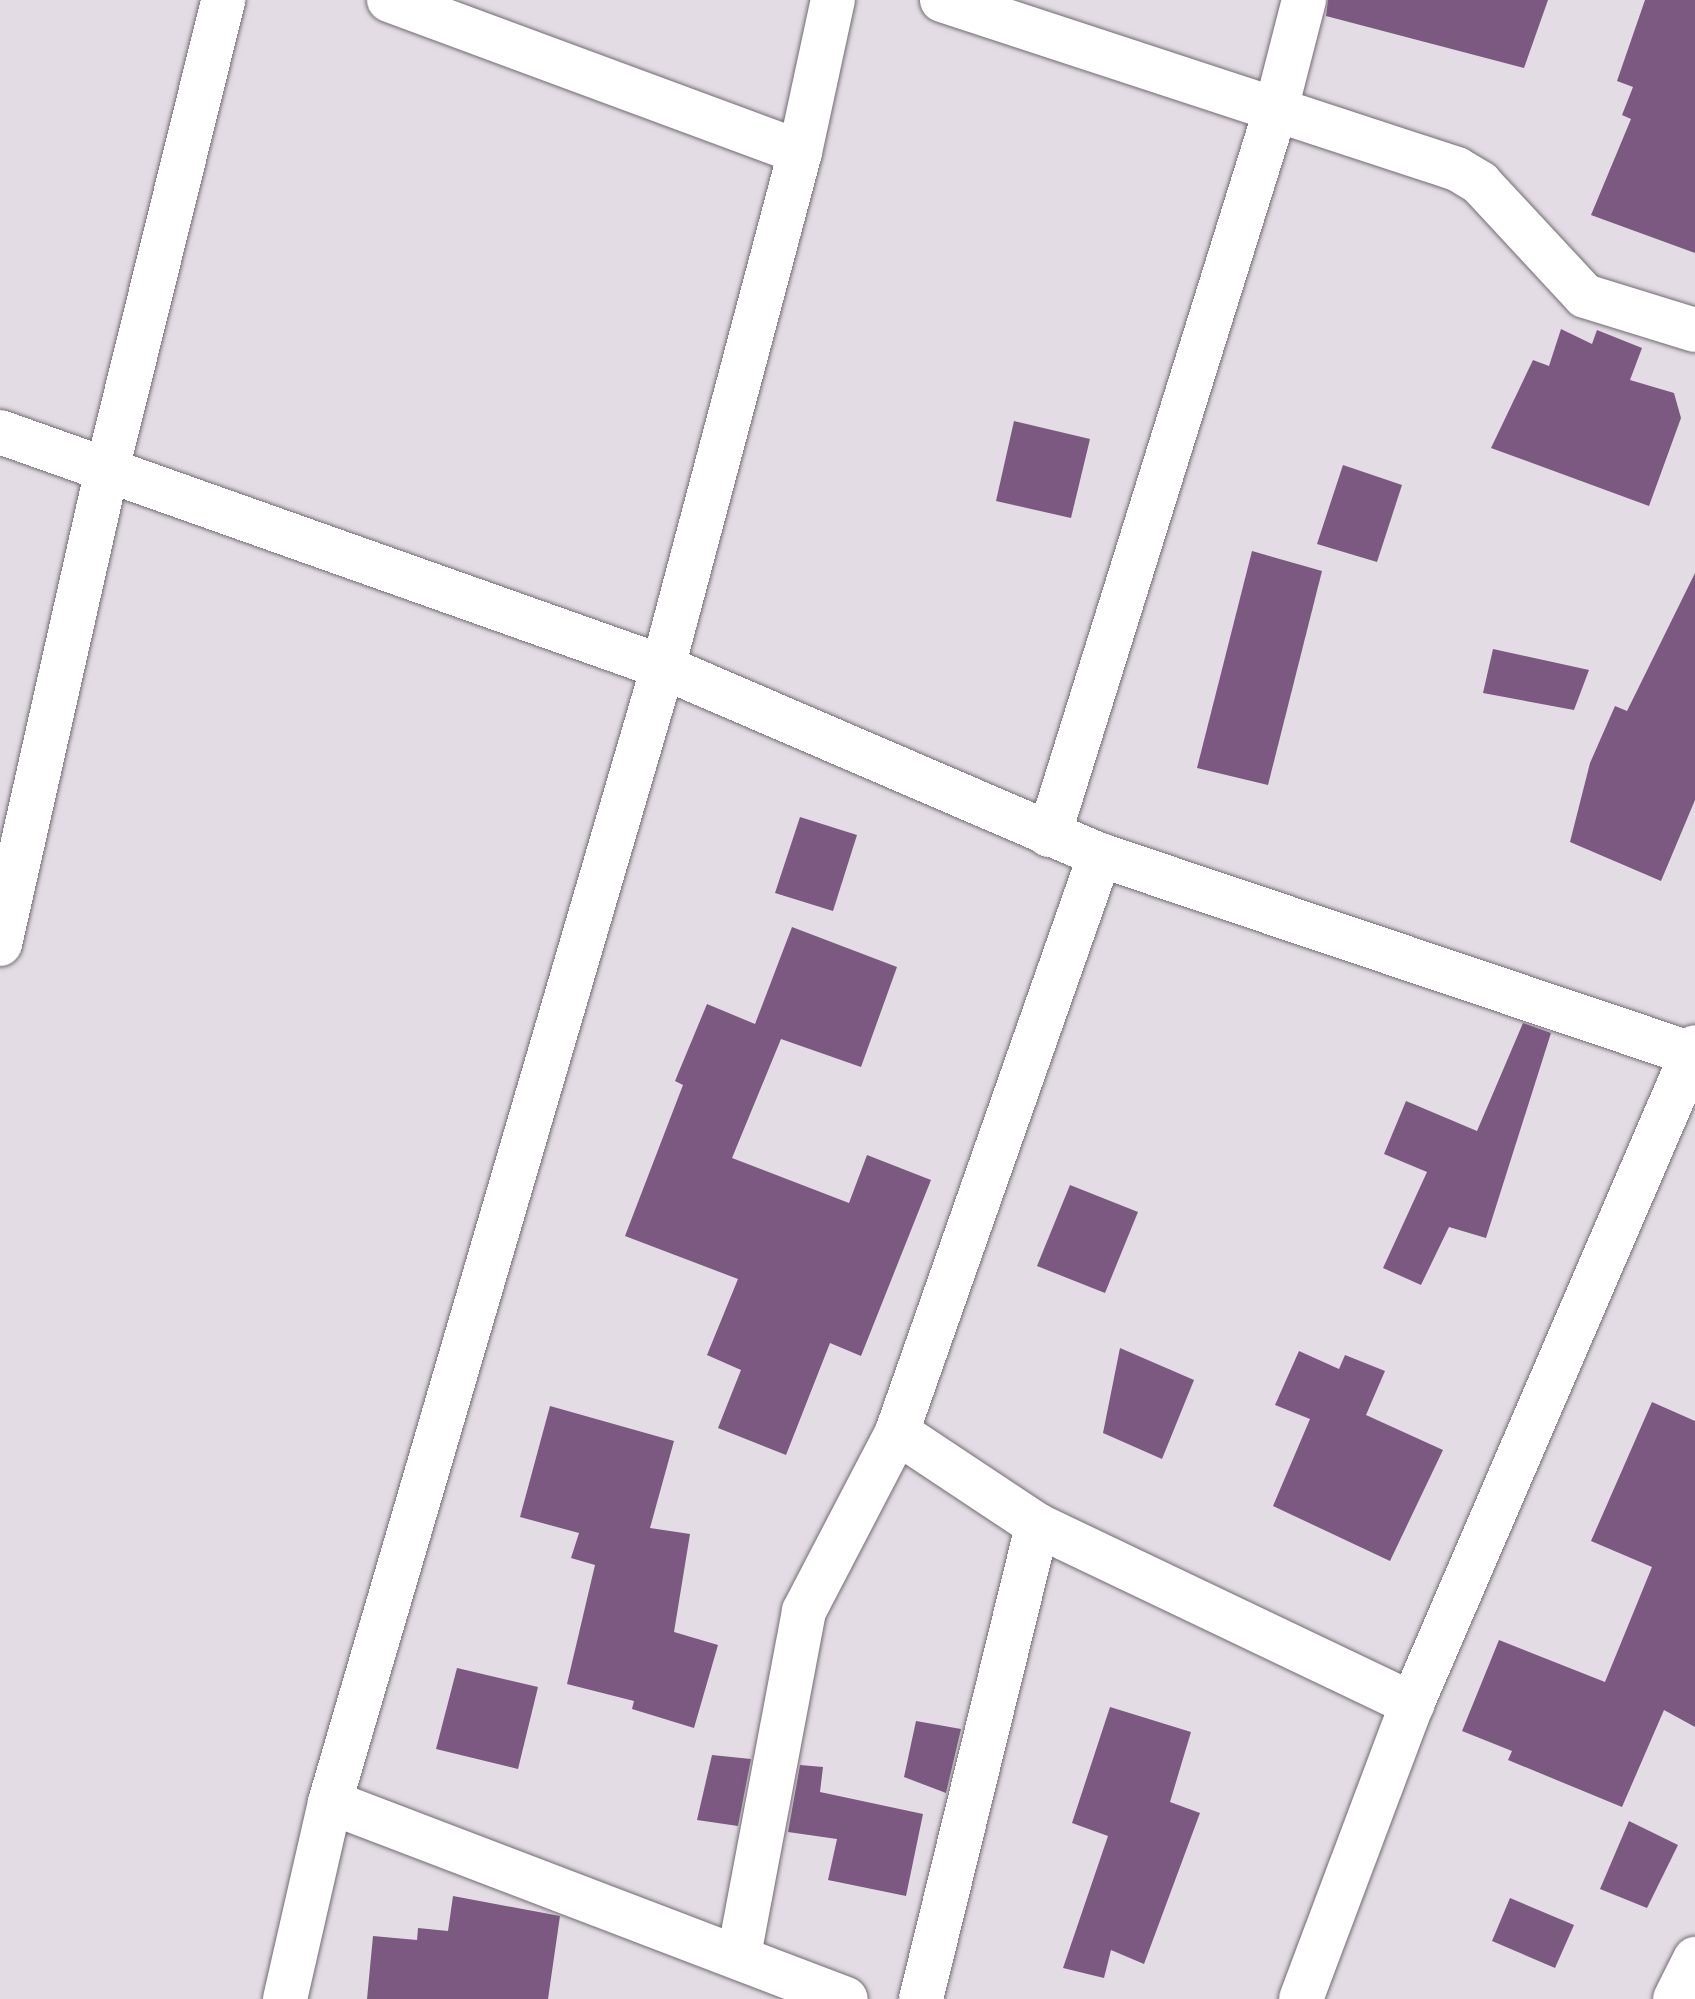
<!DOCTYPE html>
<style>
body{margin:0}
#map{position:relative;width:1695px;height:1999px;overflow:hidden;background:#e4dce5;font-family:Montserrat,sans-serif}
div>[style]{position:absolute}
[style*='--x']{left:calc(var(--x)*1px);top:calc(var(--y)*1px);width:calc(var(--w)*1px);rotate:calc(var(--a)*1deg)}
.building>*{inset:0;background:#7b5981}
.roads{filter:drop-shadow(0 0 2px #726b72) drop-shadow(0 0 2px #726b72)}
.minor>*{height:44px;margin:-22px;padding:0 22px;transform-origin:22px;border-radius:22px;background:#fff}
span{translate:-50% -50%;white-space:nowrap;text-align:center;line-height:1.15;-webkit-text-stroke:8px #e4dce5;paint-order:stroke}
</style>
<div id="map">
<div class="building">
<i style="clip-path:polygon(1328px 0,1548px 0,1524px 68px,1326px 16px)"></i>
<i style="clip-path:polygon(1645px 0,1695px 0,1695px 253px,1591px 215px,1631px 119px,1622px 115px,1633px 87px,1617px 81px)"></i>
<i style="clip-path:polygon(1561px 329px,1592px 344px,1597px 330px,1642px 348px,1630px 380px,1674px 393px,1681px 418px,1649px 506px,1491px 448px,1533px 360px,1549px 366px)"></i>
<i style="clip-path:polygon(1014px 421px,1090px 439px,1071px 518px,996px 501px)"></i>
<i style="clip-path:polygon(1343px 465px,1402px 485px,1377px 562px,1317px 544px)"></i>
<i style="clip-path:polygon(1252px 551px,1322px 571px,1268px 785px,1197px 768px)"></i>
<i style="clip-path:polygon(1695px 573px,1695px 800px,1661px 881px,1570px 842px,1590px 763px,1615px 706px,1627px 711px)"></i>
<i style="clip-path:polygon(1493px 649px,1589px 670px,1574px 710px,1483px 693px)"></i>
<i style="clip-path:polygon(800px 817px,857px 835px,833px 911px,775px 893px)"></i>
<i style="clip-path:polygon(792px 927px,897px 967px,861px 1067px,781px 1039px,732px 1158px,849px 1203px,867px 1155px,931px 1180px,861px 1356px,830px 1343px,786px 1455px,718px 1428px,741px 1370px,707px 1355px,738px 1279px,625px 1236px,683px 1085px,675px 1081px,707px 1004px,755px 1024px)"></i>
<i style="clip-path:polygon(1523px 1023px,1551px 1033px,1486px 1238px,1449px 1227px,1421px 1285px,1383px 1268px,1427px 1172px,1384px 1154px,1406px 1101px,1477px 1131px)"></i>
<i style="clip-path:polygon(1070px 1185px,1138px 1212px,1105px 1293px,1037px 1266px)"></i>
<i style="clip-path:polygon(1120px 1348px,1194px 1380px,1162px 1459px,1103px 1433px)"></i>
<i style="clip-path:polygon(1299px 1351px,1339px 1369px,1345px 1355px,1385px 1371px,1366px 1415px,1443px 1450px,1390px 1561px,1273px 1506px,1310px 1419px,1275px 1405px)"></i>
<i style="clip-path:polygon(1652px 1402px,1695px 1421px,1695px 1727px,1664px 1710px,1622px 1807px,1508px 1760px,1512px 1751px,1462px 1731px,1499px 1640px,1605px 1682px,1652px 1567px,1591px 1541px)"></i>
<i style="clip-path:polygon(550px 1406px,674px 1441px,650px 1528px,690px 1534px,674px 1632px,718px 1645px,694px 1728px,632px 1709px,634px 1701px,567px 1684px,595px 1565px,571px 1558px,579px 1533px,520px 1517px)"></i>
<i style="clip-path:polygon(457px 1668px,538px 1687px,518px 1769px,436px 1749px)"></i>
<i style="clip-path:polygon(1110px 1707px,1191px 1732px,1170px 1802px,1200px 1813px,1144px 1964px,1111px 1950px,1104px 1978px,1063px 1968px,1108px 1836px,1072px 1823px)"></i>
<i style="clip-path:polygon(916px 1721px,961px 1729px,946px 1793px,904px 1777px)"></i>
<i style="clip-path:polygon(712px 1755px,751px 1759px,738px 1826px,697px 1820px)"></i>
<i style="clip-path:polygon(800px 1765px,823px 1767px,820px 1792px,923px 1814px,906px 1896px,828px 1880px,837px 1839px,788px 1832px)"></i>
<i style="clip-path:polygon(1629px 1821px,1678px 1845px,1647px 1908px,1600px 1889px)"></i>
<i style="clip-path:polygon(453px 1896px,560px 1916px,548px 1999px,367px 1999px,373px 1936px,417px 1940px,418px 1928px,448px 1931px)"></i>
<i style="clip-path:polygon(1510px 1898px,1574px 1925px,1555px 1968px,1492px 1941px)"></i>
</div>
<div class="roads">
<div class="minor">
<i style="--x:389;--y:0;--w:438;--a:20.3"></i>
<i style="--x:942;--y:0;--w:542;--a:18.17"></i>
<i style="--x:1457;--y:169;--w:27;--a:31"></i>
<i style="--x:1480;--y:183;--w:154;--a:47.1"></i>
<i style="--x:1585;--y:296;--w:115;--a:17.2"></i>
<i style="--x:0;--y:432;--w:703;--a:19.52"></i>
<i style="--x:663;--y:667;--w:476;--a:23.3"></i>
<i style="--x:1100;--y:855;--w:628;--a:18.58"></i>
<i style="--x:1049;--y:835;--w:761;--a:-72.64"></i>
<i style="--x:1276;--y:109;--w:113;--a:-75.6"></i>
<i style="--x:0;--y:944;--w:490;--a:-77.3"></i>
<i style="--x:108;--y:466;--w:480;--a:-76.1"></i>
<i style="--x:897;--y:1432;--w:168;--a:33.6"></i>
<i style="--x:1037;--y:1525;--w:416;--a:25.5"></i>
<i style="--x:330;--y:1802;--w:552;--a:20.9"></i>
<i style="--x:739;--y:1955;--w:350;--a:-79.3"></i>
<i style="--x:804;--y:1611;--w:202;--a:-62.5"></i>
<i style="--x:897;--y:1432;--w:612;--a:-70.62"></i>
<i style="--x:285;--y:1999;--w:202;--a:-77.1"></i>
<i style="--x:330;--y:1802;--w:1183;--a:-73.65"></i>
<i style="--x:663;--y:667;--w:533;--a:-75.1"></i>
<i style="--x:800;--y:152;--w:156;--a:-77.8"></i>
<i style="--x:921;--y:1999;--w:488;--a:-76.2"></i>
<i style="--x:1301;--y:1999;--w:315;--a:-69.4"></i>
<i style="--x:1412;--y:1704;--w:715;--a:-66.7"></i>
<i style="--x:1675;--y:1999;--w:45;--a:-63.4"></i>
</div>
</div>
</div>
